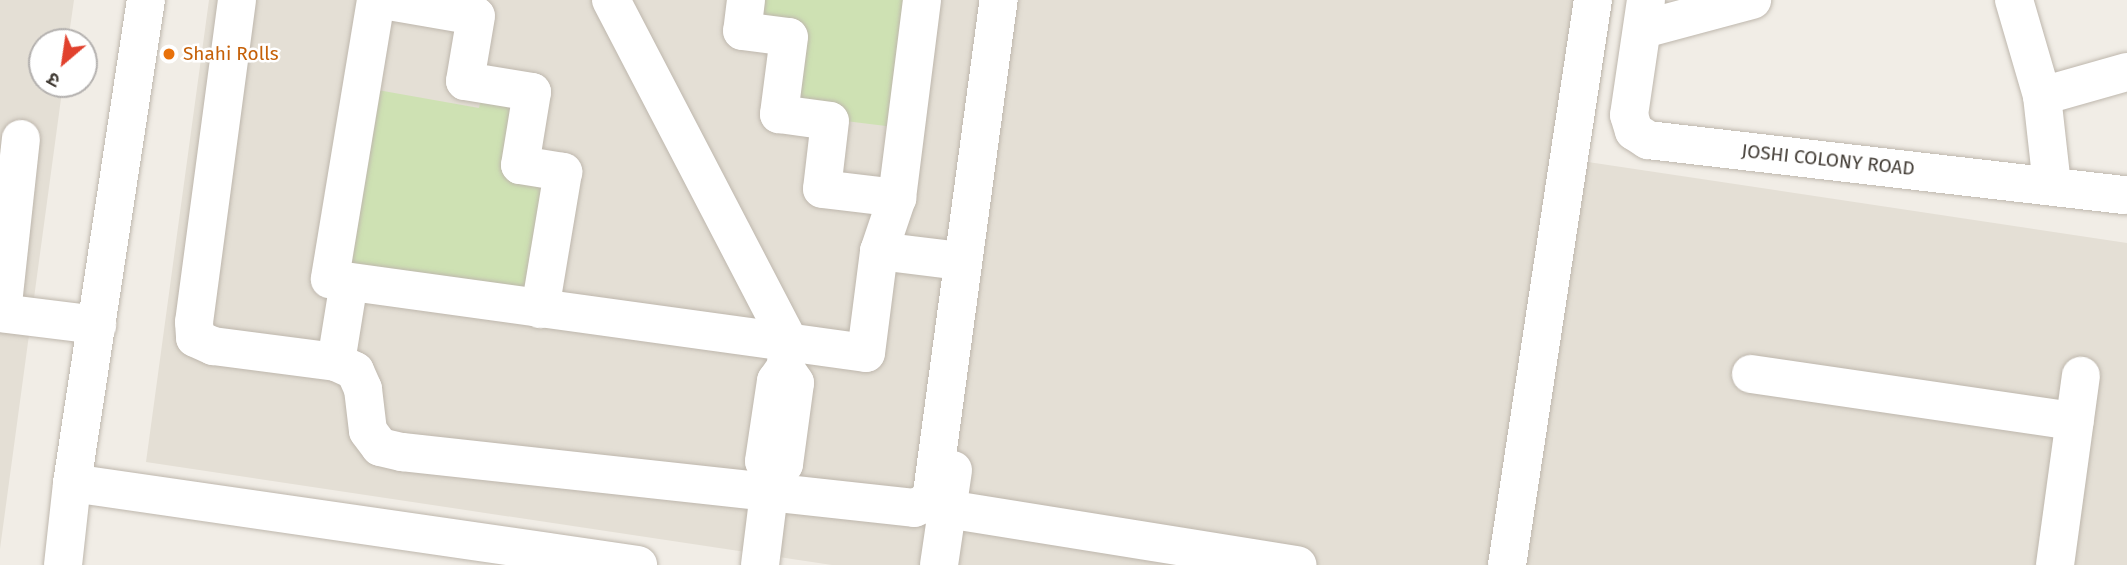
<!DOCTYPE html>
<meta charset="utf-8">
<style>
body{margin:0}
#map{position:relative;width:2127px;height:565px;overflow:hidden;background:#f1ede6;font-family:"Fira Sans","Noto Sans Devanagari",sans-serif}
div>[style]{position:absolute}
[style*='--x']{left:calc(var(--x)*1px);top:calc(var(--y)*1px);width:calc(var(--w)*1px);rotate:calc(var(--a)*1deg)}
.residential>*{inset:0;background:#e4dfd5}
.green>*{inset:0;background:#cee1b3}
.roads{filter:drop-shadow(0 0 2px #beb7ad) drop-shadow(0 0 2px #beb7ad)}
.minor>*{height:38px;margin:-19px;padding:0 19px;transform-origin:19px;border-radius:19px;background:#fff}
.dots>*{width:19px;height:19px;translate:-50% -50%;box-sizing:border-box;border:4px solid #fff;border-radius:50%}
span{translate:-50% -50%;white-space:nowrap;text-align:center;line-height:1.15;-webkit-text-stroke:5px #fff;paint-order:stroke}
.food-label{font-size:19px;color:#c56008}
.left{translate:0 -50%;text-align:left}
.street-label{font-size:19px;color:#433d36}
.north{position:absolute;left:28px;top:28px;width:70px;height:70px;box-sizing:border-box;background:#fff;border:2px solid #b4b1af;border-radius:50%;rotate:209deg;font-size:19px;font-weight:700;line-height:28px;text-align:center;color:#433d36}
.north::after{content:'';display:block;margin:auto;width:24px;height:32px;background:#e1412d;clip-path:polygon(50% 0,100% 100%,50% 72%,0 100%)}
</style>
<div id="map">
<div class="residential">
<i style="clip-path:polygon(0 0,74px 0,68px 42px,42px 42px,42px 84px,63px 84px,0 549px)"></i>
<i style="clip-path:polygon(209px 0,1614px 0,1588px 162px,2127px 243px,2127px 565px,832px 565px,146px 462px)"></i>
</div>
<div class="green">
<i style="clip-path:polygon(753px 0,910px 0,894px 127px,789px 114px,800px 29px,750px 22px)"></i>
<i style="clip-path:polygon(372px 89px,479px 108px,483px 91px,526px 99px,514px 168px,551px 175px,529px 301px,341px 268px)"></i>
</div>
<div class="roads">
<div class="minor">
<i style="--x:237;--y:0;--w:325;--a:97.6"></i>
<i style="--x:194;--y:322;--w:16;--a:86"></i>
<i style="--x:195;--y:338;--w:20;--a:24"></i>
<i style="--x:213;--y:346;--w:124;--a:7.4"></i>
<i style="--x:336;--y:362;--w:21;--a:25"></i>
<i style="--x:355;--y:371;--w:20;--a:66"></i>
<i style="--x:363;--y:389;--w:42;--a:83.2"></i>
<i style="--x:368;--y:431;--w:20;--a:53"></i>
<i style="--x:380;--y:447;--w:23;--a:13"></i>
<i style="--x:402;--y:452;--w:515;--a:6.24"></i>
<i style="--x:914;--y:508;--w:13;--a:-23"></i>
<i style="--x:926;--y:503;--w:12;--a:-59"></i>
<i style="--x:932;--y:493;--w:498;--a:-82.3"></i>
<i style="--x:376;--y:0;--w:283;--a:99.4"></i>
<i style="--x:330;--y:279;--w:541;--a:7.86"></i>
<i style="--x:866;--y:353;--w:103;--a:-82.7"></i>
<i style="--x:879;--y:251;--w:56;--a:-71.2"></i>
<i style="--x:897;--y:198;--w:200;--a:-82.8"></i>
<i style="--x:383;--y:0;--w:94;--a:9.8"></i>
<i style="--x:476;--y:16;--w:66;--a:99.6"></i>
<i style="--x:465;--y:81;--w:68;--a:9.3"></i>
<i style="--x:532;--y:92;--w:74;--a:99.3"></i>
<i style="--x:520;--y:165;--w:44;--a:9.2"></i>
<i style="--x:563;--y:172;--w:139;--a:99.5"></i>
<i style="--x:611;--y:0;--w:386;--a:62.5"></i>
<i style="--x:789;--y:342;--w:18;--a:99"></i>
<i style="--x:746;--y:0;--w:31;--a:97"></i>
<i style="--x:742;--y:31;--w:47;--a:7.3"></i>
<i style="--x:789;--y:37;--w:78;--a:97.4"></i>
<i style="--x:779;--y:114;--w:51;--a:7.8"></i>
<i style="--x:830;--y:121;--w:68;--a:96.7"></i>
<i style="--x:822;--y:189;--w:76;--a:6.8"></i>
<i style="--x:1646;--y:0;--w:116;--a:98.4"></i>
<i style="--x:1629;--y:115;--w:17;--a:73"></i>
<i style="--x:1634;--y:131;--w:17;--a:33"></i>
<i style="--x:1648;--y:140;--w:482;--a:6.6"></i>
<i style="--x:2014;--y:0;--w:100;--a:73.7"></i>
<i style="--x:2042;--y:96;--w:90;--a:83.6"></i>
<i style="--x:1644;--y:29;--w:112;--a:-15"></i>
<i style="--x:2042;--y:96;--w:88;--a:-15.8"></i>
<i style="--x:879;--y:251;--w:83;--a:7"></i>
<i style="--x:0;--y:313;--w:98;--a:7.1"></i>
<i style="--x:2;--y:313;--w:175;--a:-83.8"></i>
<i style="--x:336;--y:362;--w:81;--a:-80.8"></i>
<i style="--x:1751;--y:374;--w:327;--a:8.3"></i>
<i style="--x:72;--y:483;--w:572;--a:8.24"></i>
<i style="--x:947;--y:509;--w:355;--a:9.1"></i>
<i style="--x:63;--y:565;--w:82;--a:-83.7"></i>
<i style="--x:72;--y:483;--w:489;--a:-81.3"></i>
<i style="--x:760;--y:565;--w:89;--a:-82.9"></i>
<i style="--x:771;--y:477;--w:17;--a:-114"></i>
<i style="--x:764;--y:461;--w:81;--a:-81.5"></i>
<i style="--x:776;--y:381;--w:16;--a:-55"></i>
<i style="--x:785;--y:368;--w:18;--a:56"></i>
<i style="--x:795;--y:383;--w:82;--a:97.7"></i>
<i style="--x:784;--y:464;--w:18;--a:135"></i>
<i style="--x:939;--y:565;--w:96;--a:-81.6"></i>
<i style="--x:1507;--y:565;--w:572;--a:-81.35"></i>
<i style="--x:2055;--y:565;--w:191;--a:-82.2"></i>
</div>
</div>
<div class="dots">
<i style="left:169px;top:54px;background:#e8710a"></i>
</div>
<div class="food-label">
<span class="left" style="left:183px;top:54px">Shahi Rolls</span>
</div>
<div class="street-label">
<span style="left:1828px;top:160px;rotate:6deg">JOSHI COLONY ROAD</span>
</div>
<div class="north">उ</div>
</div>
